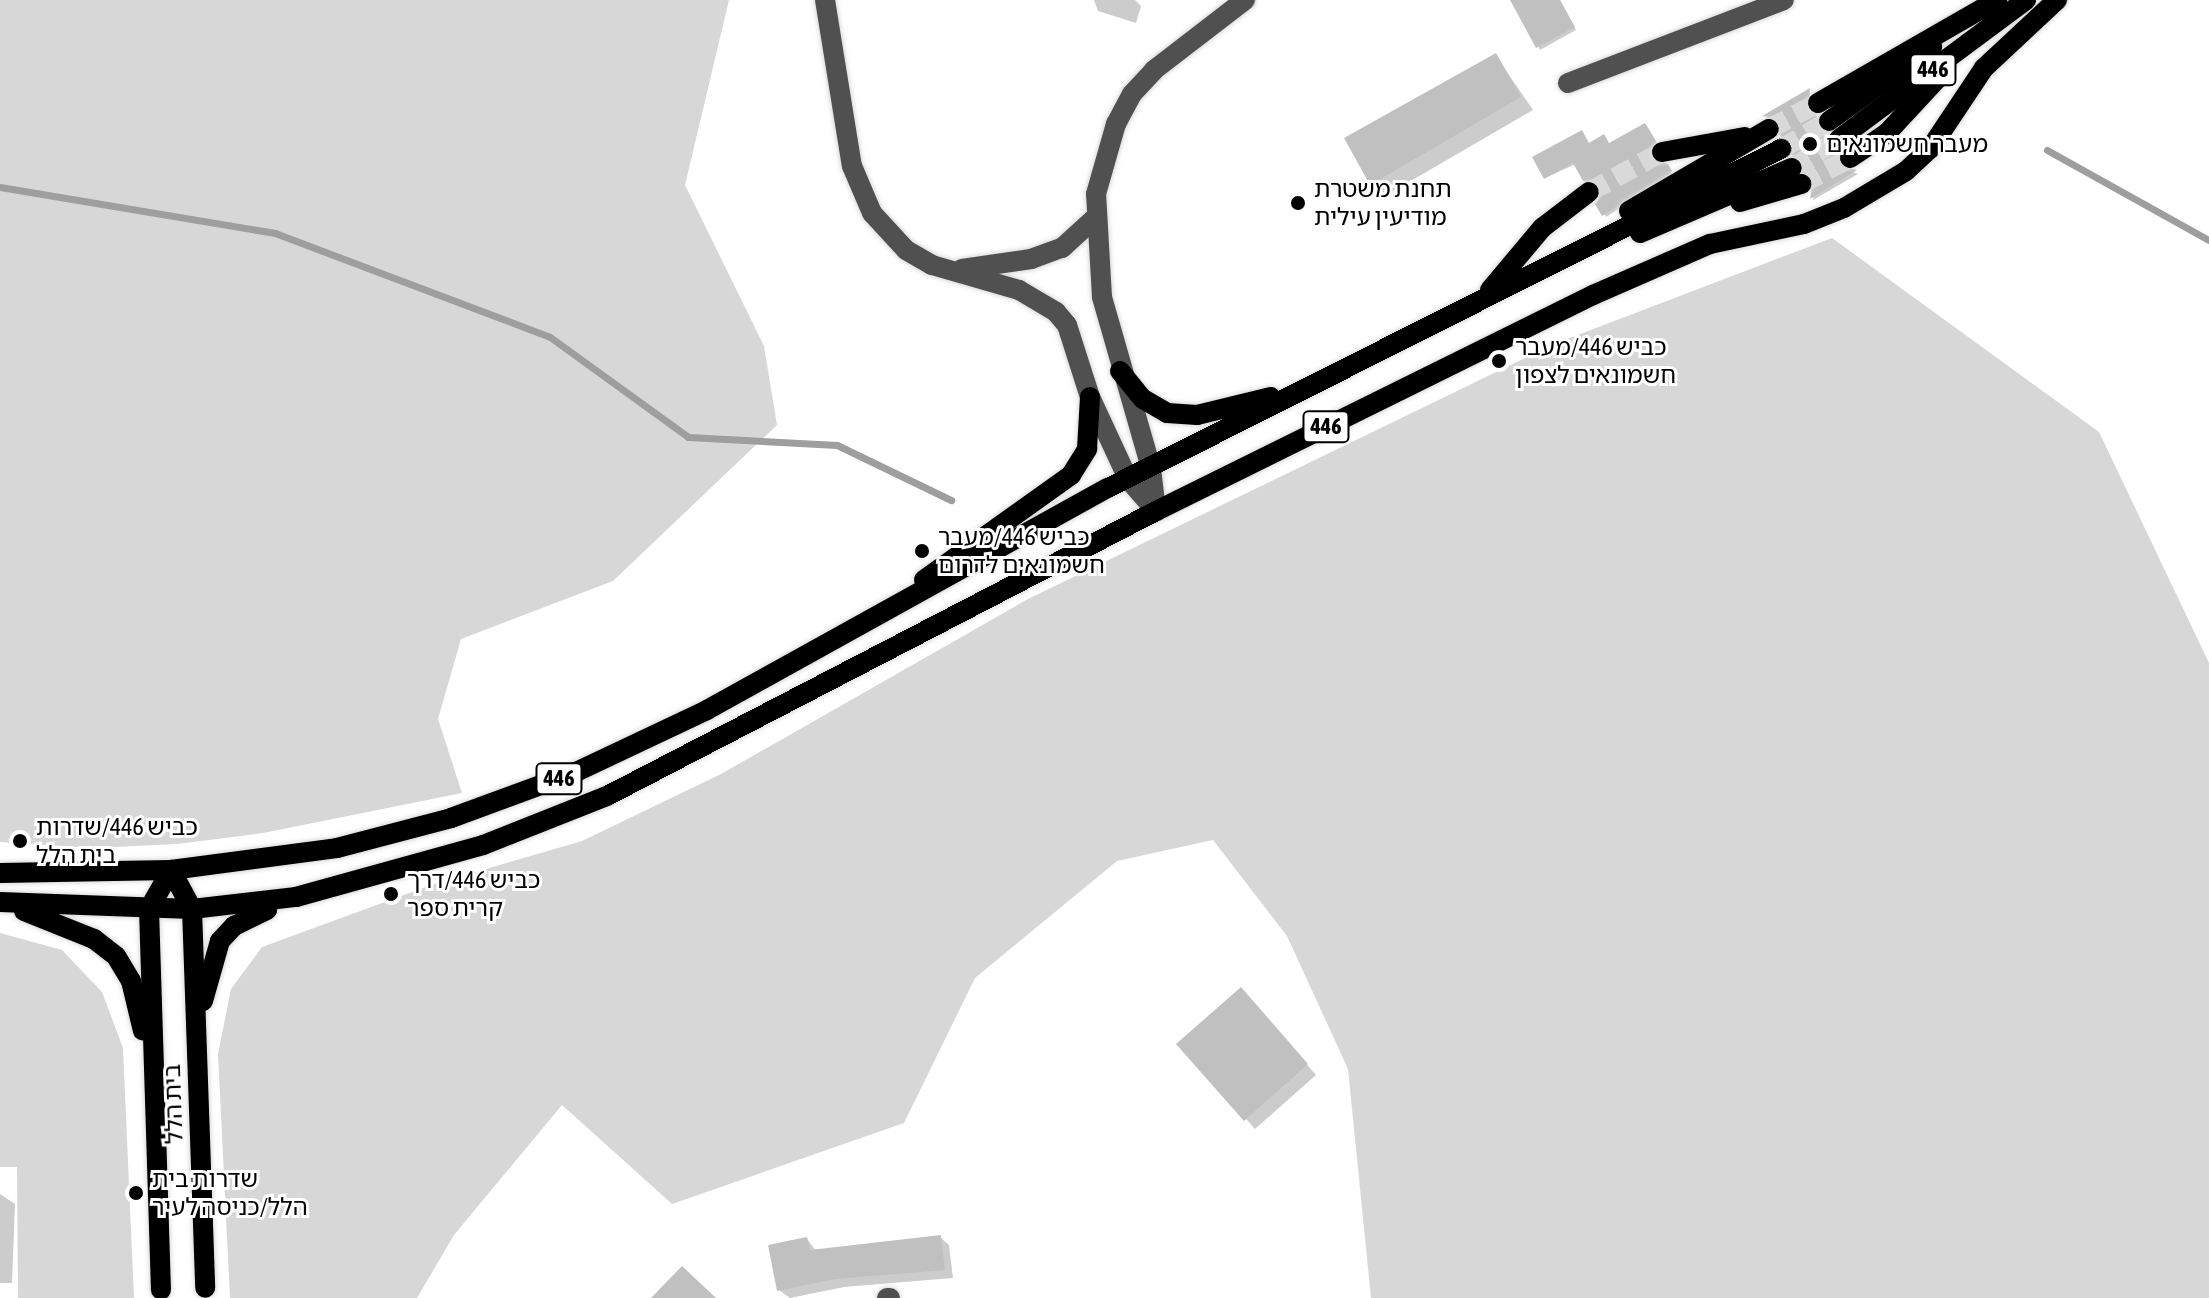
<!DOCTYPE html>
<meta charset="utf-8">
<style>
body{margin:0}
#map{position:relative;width:2209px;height:1298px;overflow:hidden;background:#fff;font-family:"Asap Condensed","Noto Sans Hebrew",sans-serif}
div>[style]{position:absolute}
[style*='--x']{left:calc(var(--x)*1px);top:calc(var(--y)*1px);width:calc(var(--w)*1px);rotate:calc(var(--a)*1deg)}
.green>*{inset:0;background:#d7d7d7}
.shadow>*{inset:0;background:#0003}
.stream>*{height:7px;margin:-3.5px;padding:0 3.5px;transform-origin:3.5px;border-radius:3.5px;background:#9e9e9e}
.building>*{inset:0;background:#c0c0c0}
.major-tunnel>*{height:20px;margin-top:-10px;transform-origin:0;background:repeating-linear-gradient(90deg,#d9d9d9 0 20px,transparent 0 30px)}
.roads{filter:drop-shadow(0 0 2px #dbdbdb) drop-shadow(0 0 2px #dbdbdb)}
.minor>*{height:20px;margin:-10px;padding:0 10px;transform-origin:10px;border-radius:10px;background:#505050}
.major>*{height:20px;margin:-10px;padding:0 10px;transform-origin:10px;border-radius:10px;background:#000}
.dots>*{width:22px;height:22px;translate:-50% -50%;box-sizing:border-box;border:4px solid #fff;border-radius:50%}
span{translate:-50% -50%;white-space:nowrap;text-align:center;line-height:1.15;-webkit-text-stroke:6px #fff;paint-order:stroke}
.shield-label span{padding:2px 6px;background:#fff;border:2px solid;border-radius:6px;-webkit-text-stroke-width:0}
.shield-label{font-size:22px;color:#000;font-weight:700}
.poi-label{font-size:24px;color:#000}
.left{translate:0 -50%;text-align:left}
.street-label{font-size:24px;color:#000}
</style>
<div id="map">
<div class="green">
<i style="clip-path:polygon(0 0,729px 0,685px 185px,764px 346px,777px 425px,613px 581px,461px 639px,438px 719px,462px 793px,263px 833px,177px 844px,94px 848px,0 842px)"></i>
<i style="clip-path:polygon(1832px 238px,2099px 432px,2209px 663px,2209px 1298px,1371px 1298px,1348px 1069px,1287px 936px,1213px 840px,1117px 861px,975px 978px,904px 1123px,672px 1204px,562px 1105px,454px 1235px,417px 1298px,230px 1298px,218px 1054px,231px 989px,262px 947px,434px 884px,582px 841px,721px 774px,1028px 599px,1554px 344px)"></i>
<i style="clip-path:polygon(0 933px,62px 950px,102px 992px,123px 1048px,134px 1298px,18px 1298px,17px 1167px,0 1167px)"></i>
</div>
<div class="shadow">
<i style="clip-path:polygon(1094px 0,1135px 0,1141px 6px,1136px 23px,1098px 11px)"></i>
<i style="clip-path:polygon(1512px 0,1560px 0,1576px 30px,1540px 50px)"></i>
<i style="clip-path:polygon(1496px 56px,1533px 110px,1385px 196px,1372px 183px)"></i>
<i style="clip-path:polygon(1810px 91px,1809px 113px,1819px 121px,1829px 149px,1840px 156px,1841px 168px,1858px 174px,1813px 200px,1815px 179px,1794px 154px,1794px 143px,1781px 135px,1778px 120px,1765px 117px)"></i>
<i style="clip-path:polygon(1648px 128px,1657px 144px,1651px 152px,1653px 162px,1673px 174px,1606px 217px,1598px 204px,1602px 186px,1587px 183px,1576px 164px,1545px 178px,1590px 145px,1610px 145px)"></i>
<i style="clip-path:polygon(1250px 999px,1316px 1075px,1255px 1129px,1179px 1044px)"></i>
<i style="clip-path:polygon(0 1194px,15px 1204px,12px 1283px,0 1283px)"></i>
<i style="clip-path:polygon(940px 1237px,949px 1245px,953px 1278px,844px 1287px,790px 1298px,779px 1290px,807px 1239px,816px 1251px)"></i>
</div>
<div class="stream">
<i style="--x:2047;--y:150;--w:185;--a:29.1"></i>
<i style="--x:0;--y:187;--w:279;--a:9.5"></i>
<i style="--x:275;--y:233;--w:294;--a:20.7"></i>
<i style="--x:550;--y:337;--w:170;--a:35.9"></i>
<i style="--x:688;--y:437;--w:149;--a:3.1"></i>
<i style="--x:837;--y:445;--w:127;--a:25.8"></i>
</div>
<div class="building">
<i style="clip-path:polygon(1510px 0,1560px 0,1575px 27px,1536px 48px)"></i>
<i style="clip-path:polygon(1496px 53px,1521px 97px,1370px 185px,1344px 138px)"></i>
<i style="clip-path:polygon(1810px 88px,1807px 110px,1817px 116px,1828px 146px,1839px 152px,1840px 166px,1857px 170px,1810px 199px,1813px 180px,1800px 158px,1792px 155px,1792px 142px,1780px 136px,1776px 118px,1762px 116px)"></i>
<i style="clip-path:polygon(1645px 123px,1656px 141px,1650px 148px,1652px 160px,1668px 164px,1672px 171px,1602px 216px,1595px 204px,1601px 196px,1599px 184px,1583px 181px,1573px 163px,1544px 179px,1532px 157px,1582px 130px,1589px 143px,1604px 134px,1609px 143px)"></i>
<i style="clip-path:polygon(1241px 987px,1308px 1064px,1244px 1121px,1176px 1044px)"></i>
<i style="clip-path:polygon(941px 1235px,945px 1270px,835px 1279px,777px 1291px,768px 1245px,807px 1237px,810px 1250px)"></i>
<i style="clip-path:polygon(682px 1266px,716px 1298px,651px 1298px)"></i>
</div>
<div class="major-tunnel">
<i style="--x:1769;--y:129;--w:55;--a:-28"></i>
<i style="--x:1781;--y:149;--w:56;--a:-30.3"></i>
<i style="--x:1792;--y:168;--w:55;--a:-31.7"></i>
<i style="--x:1801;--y:184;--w:55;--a:-28"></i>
<i style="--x:1589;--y:192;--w:83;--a:-28.7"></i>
</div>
<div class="roads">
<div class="minor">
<i style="--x:825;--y:0;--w:168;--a:80.8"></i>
<i style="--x:852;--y:166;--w:51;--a:66.9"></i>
<i style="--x:872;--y:213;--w:50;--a:47.4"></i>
<i style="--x:906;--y:250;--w:30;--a:30"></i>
<i style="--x:932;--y:265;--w:91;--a:16"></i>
<i style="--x:1019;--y:290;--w:43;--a:30.7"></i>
<i style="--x:1056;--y:312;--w:17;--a:50"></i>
<i style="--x:1067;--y:325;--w:76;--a:72.3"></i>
<i style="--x:1090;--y:397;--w:90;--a:65.1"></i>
<i style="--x:1128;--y:479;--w:43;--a:48.8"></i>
<i style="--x:1156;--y:511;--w:43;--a:-96.6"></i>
<i style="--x:1151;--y:468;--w:178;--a:-106"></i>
<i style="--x:1102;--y:297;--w:103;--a:-93.3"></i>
<i style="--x:1096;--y:194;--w:73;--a:-74.1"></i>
<i style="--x:1116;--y:124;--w:34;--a:-62"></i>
<i style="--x:1132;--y:94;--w:33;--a:-47"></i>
<i style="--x:1154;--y:70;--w:115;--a:-37.6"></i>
<i style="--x:1568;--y:83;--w:231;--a:-21"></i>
<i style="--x:962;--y:269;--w:70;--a:-8.2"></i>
<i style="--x:1031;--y:259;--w:33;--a:-20"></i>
<i style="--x:1062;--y:248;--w:45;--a:-42.3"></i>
<i style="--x:887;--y:1298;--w:3;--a:0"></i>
</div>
<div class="major">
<i style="--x:1818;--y:103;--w:207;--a:-29.9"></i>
<i style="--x:1829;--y:121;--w:127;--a:-35.7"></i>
<i style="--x:1839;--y:139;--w:233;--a:-36.6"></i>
<i style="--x:1662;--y:152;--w:84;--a:-10.2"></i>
<i style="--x:1850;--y:158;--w:45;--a:-34"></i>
<i style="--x:1887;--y:133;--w:74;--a:-47.2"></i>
<i style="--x:1740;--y:202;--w:64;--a:-16.4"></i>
<i style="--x:1629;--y:211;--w:162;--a:-30.4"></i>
<i style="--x:1640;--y:233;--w:165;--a:-23.2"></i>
<i style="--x:1490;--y:290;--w:81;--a:-50"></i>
<i style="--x:1542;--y:228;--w:59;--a:-37.5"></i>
<i style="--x:1120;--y:371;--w:36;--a:51"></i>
<i style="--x:1143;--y:399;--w:28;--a:30"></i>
<i style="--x:1167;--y:413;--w:30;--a:4"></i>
<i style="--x:1197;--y:415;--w:76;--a:-13.7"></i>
<i style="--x:924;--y:580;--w:181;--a:-35.5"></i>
<i style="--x:1071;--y:475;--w:31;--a:-58"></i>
<i style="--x:1087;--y:449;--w:52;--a:-86.7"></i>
<i style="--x:171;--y:870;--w:44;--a:61.7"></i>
<i style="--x:192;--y:909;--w:379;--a:88"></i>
<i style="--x:0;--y:873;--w:171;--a:-1"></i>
<i style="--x:171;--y:870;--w:167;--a:-7.5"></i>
<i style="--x:337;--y:848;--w:118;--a:-14.7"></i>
<i style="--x:451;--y:818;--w:133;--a:-20.2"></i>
<i style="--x:576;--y:772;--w:145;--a:-25.3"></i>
<i style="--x:707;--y:710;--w:458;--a:-29"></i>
<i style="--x:1108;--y:488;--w:754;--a:-26.74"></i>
<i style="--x:0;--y:902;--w:192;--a:2.1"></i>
<i style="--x:192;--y:909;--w:105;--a:-6.6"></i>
<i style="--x:296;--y:897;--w:194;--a:-15.5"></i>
<i style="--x:483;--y:845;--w:133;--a:-21.6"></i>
<i style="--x:607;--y:796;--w:619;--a:-27.43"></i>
<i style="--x:1156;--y:511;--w:487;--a:-26.3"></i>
<i style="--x:1593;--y:295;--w:128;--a:-23.6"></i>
<i style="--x:1710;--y:244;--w:96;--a:-12"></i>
<i style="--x:1804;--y:224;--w:43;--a:-21.8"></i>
<i style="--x:1844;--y:208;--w:72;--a:-30.8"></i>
<i style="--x:1906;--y:171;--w:33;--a:-43"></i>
<i style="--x:1930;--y:149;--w:97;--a:-56.3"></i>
<i style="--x:1984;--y:68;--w:100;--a:-43"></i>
<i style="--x:149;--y:909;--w:381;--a:88.2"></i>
<i style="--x:149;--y:909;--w:45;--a:-60.6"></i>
<i style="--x:24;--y:911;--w:75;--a:21.8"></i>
<i style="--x:94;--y:939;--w:28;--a:38"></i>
<i style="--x:116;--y:956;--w:29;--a:59"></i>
<i style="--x:131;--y:981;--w:51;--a:76.5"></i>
<i style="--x:203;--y:1001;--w:62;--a:-74.2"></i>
<i style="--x:220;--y:941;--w:21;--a:-47"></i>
<i style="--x:234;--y:926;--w:37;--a:-26"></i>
</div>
</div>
<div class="dots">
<i style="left:1810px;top:144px;background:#000"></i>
<i style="left:1298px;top:203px;background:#000"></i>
<i style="left:1499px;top:361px;background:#000"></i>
<i style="left:922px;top:551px;background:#000"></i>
<i style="left:20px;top:841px;background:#000"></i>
<i style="left:391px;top:894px;background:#000"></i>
<i style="left:136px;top:1193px;background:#000"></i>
</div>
<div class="shield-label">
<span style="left:1933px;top:70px">446</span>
<span style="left:1326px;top:427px">446</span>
<span style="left:559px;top:779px">446</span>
</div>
<div class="poi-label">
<span class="left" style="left:1826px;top:144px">מעבר חשמונאים</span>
<span class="left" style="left:1314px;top:203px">תחנת משטרת<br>מודיעין עילית</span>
<span class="left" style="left:1515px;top:361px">כביש 446/מעבר<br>חשמונאים לצפון</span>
<span class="left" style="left:938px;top:551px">כביש 446/מעבר<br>חשמונאים לדרום</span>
<span class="left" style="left:36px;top:841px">כביש 446/שדרות<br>בית הלל</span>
<span class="left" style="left:407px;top:894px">כביש 446/דרך<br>קרית ספר</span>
<span class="left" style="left:152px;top:1193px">שדרות בית<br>הלל/כניסה לעיר</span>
</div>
<div class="street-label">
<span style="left:173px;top:1104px;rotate:-92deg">בית הלל</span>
</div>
</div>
